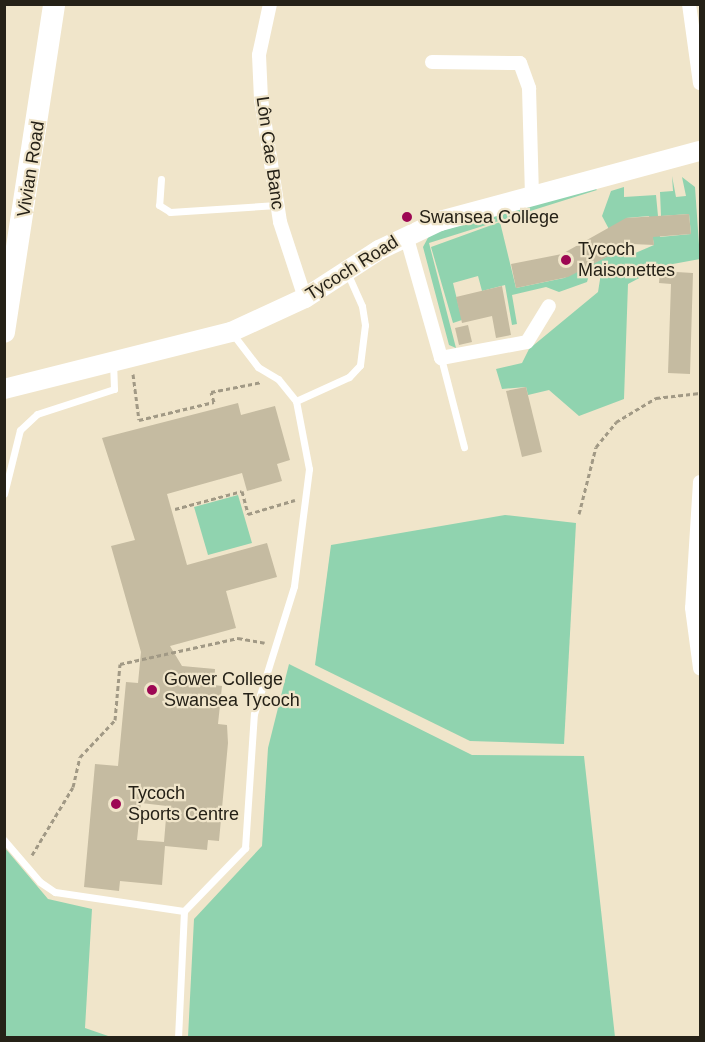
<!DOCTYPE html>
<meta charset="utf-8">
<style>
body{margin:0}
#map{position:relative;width:705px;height:1042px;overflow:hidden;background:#f0e5ca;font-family:Helvetica,sans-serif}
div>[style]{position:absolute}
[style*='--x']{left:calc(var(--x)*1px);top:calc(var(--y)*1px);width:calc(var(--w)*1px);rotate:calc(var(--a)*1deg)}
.green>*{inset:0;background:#90d3af}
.building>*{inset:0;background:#c5bba1}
.path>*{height:3px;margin-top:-1.5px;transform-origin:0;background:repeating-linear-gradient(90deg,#a19985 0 4.5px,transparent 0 7.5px)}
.lane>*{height:7px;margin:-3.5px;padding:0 3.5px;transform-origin:3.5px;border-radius:3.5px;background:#fff}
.street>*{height:14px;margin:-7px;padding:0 7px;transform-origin:7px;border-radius:7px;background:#fff}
.secondary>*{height:20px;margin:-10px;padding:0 10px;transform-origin:10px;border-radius:10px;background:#fff}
.primary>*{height:22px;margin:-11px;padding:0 11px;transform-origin:11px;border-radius:11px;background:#fff}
.dots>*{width:16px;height:16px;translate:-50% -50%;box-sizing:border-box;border:3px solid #f0e5ca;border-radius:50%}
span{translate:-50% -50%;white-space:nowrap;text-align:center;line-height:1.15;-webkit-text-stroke:4.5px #f0e5ca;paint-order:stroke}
.street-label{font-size:18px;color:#252117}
.poi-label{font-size:18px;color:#252117}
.left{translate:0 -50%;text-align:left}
.frame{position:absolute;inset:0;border:6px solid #252117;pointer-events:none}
</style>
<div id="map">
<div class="green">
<i style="clip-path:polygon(evenodd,672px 176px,676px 197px,686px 196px,682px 177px,695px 187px,700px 259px,662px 266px,628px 284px,624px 399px,579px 416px,549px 390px,528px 395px,526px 387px,502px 389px,496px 369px,522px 363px,529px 349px,598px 292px,602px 267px,590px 272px,587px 282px,559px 292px,546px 287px,512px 295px,517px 324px,512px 325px,505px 285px,482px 291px,478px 276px,453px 283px,462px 320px,453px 323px,431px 247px,500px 222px,516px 288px,564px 278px,620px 250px,602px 216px,611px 191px,624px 187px,624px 197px,656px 195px,660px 237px,691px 234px,689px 214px,661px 216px,660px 192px,673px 191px,672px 176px,649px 216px,654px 245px,633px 254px,628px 247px,626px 218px,649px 216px)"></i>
<i style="clip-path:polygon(594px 187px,597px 190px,429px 243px,456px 348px,449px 345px,423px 247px,430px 234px)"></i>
<i style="clip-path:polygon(238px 495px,252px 543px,208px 555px,194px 507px)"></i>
<i style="clip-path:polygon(505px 515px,576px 523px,564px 744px,470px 741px,315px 665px,331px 545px)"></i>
<i style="clip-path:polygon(289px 664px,472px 755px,584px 756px,615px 1037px,188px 1037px,194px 919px,262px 846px,268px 748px)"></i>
<i style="clip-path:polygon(5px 848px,48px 899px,92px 909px,85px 1028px,111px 1037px,5px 1037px)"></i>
</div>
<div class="building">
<i style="clip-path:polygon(689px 214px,691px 234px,653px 237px,654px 245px,632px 244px,568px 277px,516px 288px,511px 264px,562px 254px,626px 218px)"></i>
<i style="clip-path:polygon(660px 271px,693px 273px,690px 374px,668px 373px,671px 284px,659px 283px)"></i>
<i style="clip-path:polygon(502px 286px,511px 335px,496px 338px,492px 316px,462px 323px,456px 297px)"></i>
<i style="clip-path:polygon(468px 325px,472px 342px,459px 345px,455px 328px)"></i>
<i style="clip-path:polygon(526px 387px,542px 452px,522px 457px,506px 391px)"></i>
<i style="clip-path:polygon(evenodd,238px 403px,241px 415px,275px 406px,290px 460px,277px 464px,282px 481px,247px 491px,242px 473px,167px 494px,187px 565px,267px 543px,277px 577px,226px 591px,236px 628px,170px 646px,182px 666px,215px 669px,214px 685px,222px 686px,218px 724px,227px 725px,228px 743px,219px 841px,208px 840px,207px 850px,165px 846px,162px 885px,120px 881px,119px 891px,84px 887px,95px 764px,118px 766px,126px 682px,138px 683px,141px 652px,111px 546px,135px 540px,102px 438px,238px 403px,141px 803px,167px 806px,164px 842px,137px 840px,141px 803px)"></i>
</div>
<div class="path">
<i style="--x:133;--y:374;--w:46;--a:82.6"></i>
<i style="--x:139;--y:420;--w:77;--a:-13.5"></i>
<i style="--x:214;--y:402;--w:10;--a:-107"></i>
<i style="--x:211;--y:392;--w:52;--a:-11.1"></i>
<i style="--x:175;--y:509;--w:69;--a:-15"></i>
<i style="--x:242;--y:491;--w:24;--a:75"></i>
<i style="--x:248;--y:514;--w:49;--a:-16.6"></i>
<i style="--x:579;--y:514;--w:69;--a:-75.8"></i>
<i style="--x:596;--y:447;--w:32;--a:-51"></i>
<i style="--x:616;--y:422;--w:47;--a:-31"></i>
<i style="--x:656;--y:398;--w:44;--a:-6.5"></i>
<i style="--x:32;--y:855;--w:79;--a:-58.9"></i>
<i style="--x:73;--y:787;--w:31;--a:-77"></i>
<i style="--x:80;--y:757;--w:51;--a:-46.6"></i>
<i style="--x:115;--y:720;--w:56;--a:-84.9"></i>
<i style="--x:120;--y:664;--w:121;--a:-12.4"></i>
<i style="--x:238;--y:638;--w:27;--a:10"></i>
</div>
<div class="lane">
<i style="--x:161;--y:179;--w:26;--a:94"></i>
<i style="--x:159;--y:205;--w:13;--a:32"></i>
<i style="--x:170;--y:212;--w:107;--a:-3.7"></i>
<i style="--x:441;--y:358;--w:92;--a:75.5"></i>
<i style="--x:296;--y:401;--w:58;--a:-24.4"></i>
<i style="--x:349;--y:377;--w:16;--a:-47"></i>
<i style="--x:360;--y:365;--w:40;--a:-82.9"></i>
<i style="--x:365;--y:325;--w:19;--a:-99"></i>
<i style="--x:362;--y:306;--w:36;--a:-114"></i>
<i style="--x:4;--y:494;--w:66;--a:-76"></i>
<i style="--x:20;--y:430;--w:23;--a:-43"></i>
<i style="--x:37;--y:414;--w:81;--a:-18"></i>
<i style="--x:114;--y:389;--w:24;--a:-92"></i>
<i style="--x:4;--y:840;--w:55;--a:49.4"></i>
<i style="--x:40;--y:882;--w:18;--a:34"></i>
<i style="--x:55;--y:892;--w:130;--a:8.4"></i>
<i style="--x:184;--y:911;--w:88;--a:-45.9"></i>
<i style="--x:245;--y:848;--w:134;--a:-86.2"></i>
<i style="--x:254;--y:714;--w:134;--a:-72.6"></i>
<i style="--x:294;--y:586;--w:118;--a:-82.7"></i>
<i style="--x:309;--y:469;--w:69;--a:-100.8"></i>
<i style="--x:296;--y:401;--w:28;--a:-129"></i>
<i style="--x:278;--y:379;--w:23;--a:-149"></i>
<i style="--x:258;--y:367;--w:43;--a:-127.4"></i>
<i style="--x:178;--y:1038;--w:127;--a:-87.3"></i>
</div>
<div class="street">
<i style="--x:270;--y:4;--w:52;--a:102.2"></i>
<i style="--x:259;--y:55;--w:44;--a:87.4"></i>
<i style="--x:261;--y:99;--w:124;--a:81.2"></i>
<i style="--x:280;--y:222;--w:80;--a:71.8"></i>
<i style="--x:689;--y:4;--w:80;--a:82.1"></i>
<i style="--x:432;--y:62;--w:88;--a:0.7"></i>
<i style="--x:520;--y:63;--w:27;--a:70"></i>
<i style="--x:529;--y:88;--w:105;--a:88.4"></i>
<i style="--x:406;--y:235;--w:128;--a:74.1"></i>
<i style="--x:441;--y:358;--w:87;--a:-10.5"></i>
<i style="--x:527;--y:342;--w:42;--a:-58.6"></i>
<i style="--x:700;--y:482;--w:126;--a:93.6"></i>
<i style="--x:692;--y:608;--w:61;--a:82.4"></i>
</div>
<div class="secondary">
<i style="--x:4;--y:389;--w:234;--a:-14.1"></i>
<i style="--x:231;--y:332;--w:81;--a:-24.7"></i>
<i style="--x:305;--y:298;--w:88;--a:-33"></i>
<i style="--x:379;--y:250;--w:68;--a:-25.4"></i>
<i style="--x:440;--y:221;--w:269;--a:-15.1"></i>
</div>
<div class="primary">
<i style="--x:4;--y:332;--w:332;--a:-81.3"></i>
</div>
<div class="dots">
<i style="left:407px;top:217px;background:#9d0753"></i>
<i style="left:566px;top:260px;background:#9d0753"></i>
<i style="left:152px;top:690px;background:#9d0753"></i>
<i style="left:116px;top:804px;background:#9d0753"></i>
</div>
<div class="street-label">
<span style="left:270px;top:153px;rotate:82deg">Lôn Cae Banc</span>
<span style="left:31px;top:169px;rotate:-81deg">Vivian Road</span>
<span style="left:352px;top:268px;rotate:-32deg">Tycoch Road</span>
</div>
<div class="poi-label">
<span class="left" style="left:419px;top:217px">Swansea College</span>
<span class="left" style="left:578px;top:260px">Tycoch<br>Maisonettes</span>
<span class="left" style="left:164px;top:690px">Gower College<br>Swansea Tycoch</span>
<span class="left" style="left:128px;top:804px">Tycoch<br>Sports Centre</span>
</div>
<div class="frame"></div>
</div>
